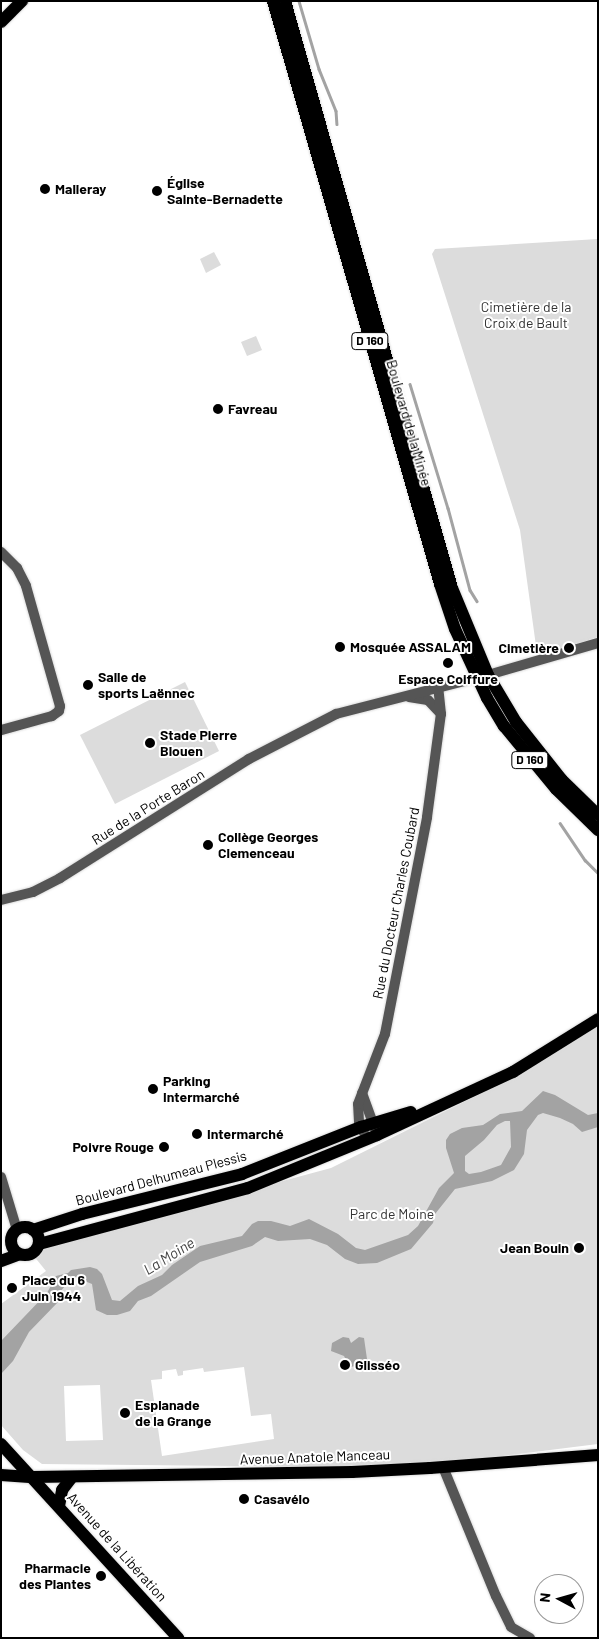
<!DOCTYPE html>
<meta charset="utf-8">
<style>
body{margin:0}
#map{position:relative;width:599px;height:1639px;overflow:hidden;background:#fff;font-family:Barlow,sans-serif}
div>[style]{position:absolute}
[style*='--x']{left:calc(var(--x)*1px);top:calc(var(--y)*1px);width:calc(var(--w)*1px);rotate:calc(var(--a)*1deg)}
.green>*{inset:0;background:#dcdcdc}
.water>*{inset:0;background:#a3a3a3}
.stream>*{height:2.5px;margin:-1.25px;padding:0 1.25px;transform-origin:1.25px;border-radius:1.25px;background:#a3a3a3}
.roads{filter:drop-shadow(0 0 1px #dbdbdb) drop-shadow(0 0 1px #dbdbdb)}
.minor>*{height:10px;margin:-5px;padding:0 5px;transform-origin:5px;border-radius:5px;background:#555}
.major>*{height:12px;margin:-6px;padding:0 6px;transform-origin:6px;border-radius:6px;background:#000}
.major>.ring{margin:-6px;padding:0;box-sizing:content-box;background:none;border:12px solid #000;border-radius:50%}
.dots>*{width:14px;height:14px;translate:-50% -50%;box-sizing:border-box;border:2px solid #fff;border-radius:50%}
span{translate:-50% -50%;white-space:nowrap;text-align:center;line-height:1.15;-webkit-text-stroke:4px #fff;paint-order:stroke}
.shield-label span{padding:1px 4px;background:#fff;border:1px solid;border-radius:4px;-webkit-text-stroke-width:0}
.shield-label{font-size:12px;color:#000;font-weight:700}
.poi-label{font-size:14px;color:#000;font-weight:700}
.left{translate:0 -50%;text-align:left}
.right{translate:-100% -50%;text-align:right}
.park-label{font-size:14px;color:#333}
.street-label{font-size:14px;color:#000}
.water-label{font-size:15px;color:#444;font-style:italic}
.frame{position:absolute;inset:0;border:2px solid #000;pointer-events:none}
.north{position:absolute;left:534px;top:1574px;width:50px;height:50px;box-sizing:border-box;background:#fff;border:1px solid #999;border-radius:50%;rotate:276deg;font-size:14px;font-weight:700;line-height:20px;text-align:center;color:#000}
.north::after{content:'';display:block;margin:auto;width:18px;height:22px;background:#000;clip-path:polygon(50% 0,100% 100%,50% 72%,0 100%)}
</style>
<div id="map">
<div class="green">
<i style="clip-path:polygon(598px 239px,598px 637px,550px 652px,536px 646px,520px 530px,432px 254px,435px 249px)"></i>
<i style="clip-path:polygon(214px 252px,221px 265px,206px 273px,200px 259px)"></i>
<i style="clip-path:polygon(256px 336px,262px 350px,247px 356px,241px 342px)"></i>
<i style="clip-path:polygon(185px 682px,219px 751px,115px 804px,80px 735px)"></i>
<i style="clip-path:polygon(evenodd,598px 1025px,598px 1444px,406px 1468px,42px 1464px,23px 1450px,1px 1425px,1px 1304px,46px 1271px,33px 1255px,39px 1247px,331px 1168px,506px 1081px,598px 1025px,244px 1367px,251px 1416px,271px 1414px,274px 1439px,162px 1456px,151px 1380px,162px 1379px,162px 1371px,176px 1369px,178px 1376px,183px 1375px,183px 1371px,203px 1368px,204px 1372px,244px 1367px,598px 1025px,100px 1385px,103px 1440px,66px 1441px,64px 1386px,100px 1385px)"></i>
</div>
<div class="water">
<i style="clip-path:polygon(evenodd,543px 1091px,555px 1095px,588px 1115px,598px 1113px,598px 1127px,582px 1132px,573px 1124px,560px 1118px,543px 1113px,538px 1115px,527px 1130px,524px 1154px,514px 1170px,492px 1181px,455px 1189px,435px 1214px,433px 1223px,411px 1249px,377px 1263px,358px 1264px,345px 1259px,327px 1245px,310px 1239px,278px 1241px,265px 1237px,252px 1246px,200px 1262px,151px 1296px,138px 1301px,130px 1311px,117px 1315px,107px 1315px,96px 1310px,92px 1284px,82px 1280px,65px 1286px,60px 1292px,59px 1301px,29px 1332px,13px 1361px,1px 1374px,1px 1341px,47px 1293px,56px 1276px,68px 1273px,71px 1270px,90px 1267px,97px 1269px,102px 1274px,112px 1300px,120px 1301px,138px 1286px,162px 1275px,172px 1265px,200px 1246px,242px 1236px,252px 1224px,258px 1221px,271px 1221px,290px 1226px,309px 1219px,338px 1234px,356px 1248px,365px 1250px,408px 1235px,418px 1226px,439px 1188px,454px 1173px,446px 1148px,446px 1140px,450px 1134px,462px 1128px,483px 1125px,500px 1114px,522px 1111px,543px 1091px,505px 1121px,510px 1121px,511px 1147px,501px 1165px,481px 1172px,469px 1174px,465px 1171px,465px 1156px,484px 1140px,497px 1125px,505px 1121px)"></i>
<i style="clip-path:polygon(343px 1337px,349px 1338px,351px 1343px,359px 1337px,364px 1338px,367px 1359px,372px 1364px,366px 1370px,361px 1365px,345px 1368px,348px 1364px,344px 1356px,331px 1351px,332px 1343px)"></i>
</div>
<div class="stream">
<i style="--x:299;--y:1;--w:71;--a:73.6"></i>
<i style="--x:319;--y:69;--w:45;--a:68"></i>
<i style="--x:336;--y:111;--w:13;--a:86"></i>
<i style="--x:410;--y:384;--w:130;--a:73"></i>
<i style="--x:448;--y:508;--w:85;--a:75"></i>
<i style="--x:470;--y:590;--w:13;--a:58"></i>
<i style="--x:560;--y:823;--w:45;--a:56"></i>
<i style="--x:585;--y:860;--w:18;--a:45"></i>
</div>
<div class="roads">
<div class="minor">
<i style="--x:1;--y:552;--w:23;--a:45"></i>
<i style="--x:17;--y:568;--w:20;--a:63"></i>
<i style="--x:26;--y:586;--w:125;--a:74.2"></i>
<i style="--x:60;--y:706;--w:5;--a:101"></i>
<i style="--x:59;--y:711;--w:9;--a:144"></i>
<i style="--x:52;--y:716;--w:53;--a:164.6"></i>
<i style="--x:409;--y:697;--w:19;--a:9"></i>
<i style="--x:428;--y:700;--w:19;--a:47"></i>
<i style="--x:1;--y:900;--w:33;--a:-14"></i>
<i style="--x:33;--y:892;--w:30;--a:-27"></i>
<i style="--x:60;--y:878;--w:223;--a:-32.2"></i>
<i style="--x:249;--y:759;--w:98;--a:-27.3"></i>
<i style="--x:336;--y:714;--w:157;--a:-14.4"></i>
<i style="--x:488;--y:675;--w:115;--a:-16.2"></i>
<i style="--x:362;--y:1093;--w:38;--a:70"></i>
<i style="--x:364;--y:1133;--w:12;--a:-114"></i>
<i style="--x:359;--y:1122;--w:18;--a:-93"></i>
<i style="--x:358;--y:1104;--w:75;--a:-68.9"></i>
<i style="--x:385;--y:1034;--w:221;--a:-79"></i>
<i style="--x:427;--y:817;--w:104;--a:-82.3"></i>
<i style="--x:441;--y:714;--w:28;--a:-96"></i>
<i style="--x:1;--y:1177;--w:55;--a:73.2"></i>
<i style="--x:443;--y:1467;--w:139;--a:67.7"></i>
<i style="--x:496;--y:1596;--w:34;--a:64"></i>
<i style="--x:511;--y:1627;--w:22;--a:30"></i>
</div>
<div class="major">
<i style="--x:273;--y:1;--w:606;--a:74.02"></i>
<i style="--x:440;--y:584;--w:47;--a:71.6"></i>
<i style="--x:455;--y:629;--w:76;--a:65.1"></i>
<i style="--x:487;--y:698;--w:33;--a:59"></i>
<i style="--x:504;--y:726;--w:82;--a:50.5"></i>
<i style="--x:556;--y:789;--w:59;--a:44.3"></i>
<i style="--x:285;--y:1;--w:610;--a:74.12"></i>
<i style="--x:452;--y:588;--w:94;--a:67.5"></i>
<i style="--x:488;--y:675;--w:55;--a:59.2"></i>
<i style="--x:516;--y:722;--w:74;--a:51.6"></i>
<i style="--x:562;--y:780;--w:50;--a:44.2"></i>
<i style="--x:1;--y:22;--w:30;--a:-45"></i>
<i class="ring" style="left:11px;top:1227px;width:16px;height:16px"></i>
<i style="--x:33;--y:1230;--w:52;--a:-18.1"></i>
<i style="--x:82;--y:1214;--w:165;--a:-14"></i>
<i style="--x:242;--y:1174;--w:128;--a:-21.6"></i>
<i style="--x:361;--y:1127;--w:52;--a:-16.7"></i>
<i style="--x:39;--y:1244;--w:216;--a:-15"></i>
<i style="--x:248;--y:1188;--w:139;--a:-22.3"></i>
<i style="--x:377;--y:1135;--w:150;--a:-24.9"></i>
<i style="--x:513;--y:1072;--w:100;--a:-31.9"></i>
<i style="--x:1;--y:1261;--w:20;--a:-20"></i>
<i style="--x:1;--y:1444;--w:263;--a:47.6"></i>
<i style="--x:1;--y:1475;--w:32;--a:4"></i>
<i style="--x:33;--y:1477;--w:319;--a:-0.9"></i>
<i style="--x:352;--y:1472;--w:78;--a:-2.9"></i>
<i style="--x:430;--y:1468;--w:169;--a:-4.4"></i>
<i style="--x:59;--y:1506;--w:16;--a:-79"></i>
<i style="--x:62;--y:1490;--w:16;--a:-52"></i>
</div>
</div>
<div class="dots">
<i style="left:45px;top:189px;background:#000"></i>
<i style="left:157px;top:191px;background:#000"></i>
<i style="left:218px;top:409px;background:#000"></i>
<i style="left:340px;top:647px;background:#000"></i>
<i style="left:569px;top:648px;background:#000"></i>
<i style="left:448px;top:663px;background:#000"></i>
<i style="left:88px;top:685px;background:#000"></i>
<i style="left:150px;top:743px;background:#000"></i>
<i style="left:208px;top:845px;background:#000"></i>
<i style="left:153px;top:1089px;background:#000"></i>
<i style="left:197px;top:1134px;background:#000"></i>
<i style="left:164px;top:1147px;background:#000"></i>
<i style="left:579px;top:1248px;background:#000"></i>
<i style="left:12px;top:1288px;background:#000"></i>
<i style="left:345px;top:1365px;background:#000"></i>
<i style="left:125px;top:1413px;background:#000"></i>
<i style="left:244px;top:1499px;background:#000"></i>
<i style="left:101px;top:1576px;background:#000"></i>
</div>
<div class="shield-label">
<span style="left:370px;top:341px">D 160</span>
<span style="left:530px;top:760px">D 160</span>
</div>
<div class="poi-label">
<span class="left" style="left:167px;top:191px">Église<br>Sainte-Bernadette</span>
<span class="left" style="left:55px;top:189px">Malleray</span>
<span class="left" style="left:228px;top:409px">Favreau</span>
<span class="left" style="left:350px;top:647px">Mosquée ASSALAM</span>
<span class="right" style="left:559px;top:648px">Cimetière</span>
<span class="left" style="left:98px;top:685px">Salle de<br>sports Laënnec</span>
<span style="left:448px;top:679px">Espace Coiffure</span>
<span class="left" style="left:160px;top:743px">Stade Pierre<br>Blouen</span>
<span class="left" style="left:218px;top:845px">Collège Georges<br>Clemenceau</span>
<span class="left" style="left:163px;top:1089px">Parking<br>Intermarché</span>
<span class="left" style="left:207px;top:1134px">Intermarché</span>
<span class="right" style="left:154px;top:1147px">Poivre Rouge</span>
<span class="right" style="left:569px;top:1248px">Jean Bouin</span>
<span class="left" style="left:22px;top:1288px">Place du 6<br>Juin 1944</span>
<span class="left" style="left:355px;top:1365px">Glisséo</span>
<span class="left" style="left:135px;top:1413px">Esplanade<br>de la Grange</span>
<span class="left" style="left:254px;top:1499px">Casavélo</span>
<span class="right" style="left:91px;top:1576px">Pharmacie<br>des Plantes</span>
</div>
<div class="park-label">
<span style="left:526px;top:315px">Cimetière de la<br>Croix de Bault</span>
<span style="left:392px;top:1214px">Parc de Moine</span>
</div>
<div class="street-label">
<span style="left:409px;top:423px;rotate:74deg">Boulevard de la Minée</span>
<span style="left:148px;top:807px;rotate:-32deg">Rue de la Porte Baron</span>
<span style="left:396px;top:903px;rotate:-79deg">Rue du Docteur Charles Coubard</span>
<span style="left:161px;top:1178px;rotate:-15deg">Boulevard Delhumeau Plessis</span>
<span style="left:315px;top:1457px;rotate:-2deg">Avenue Anatole Manceau</span>
<span style="left:117px;top:1547px;rotate:48deg">Avenue de la Libération</span>
</div>
<div class="water-label">
<span style="left:169px;top:1256px;rotate:-32deg">La Moine</span>
</div>
<div class="frame"></div>
<div class="north">N</div>
</div>
